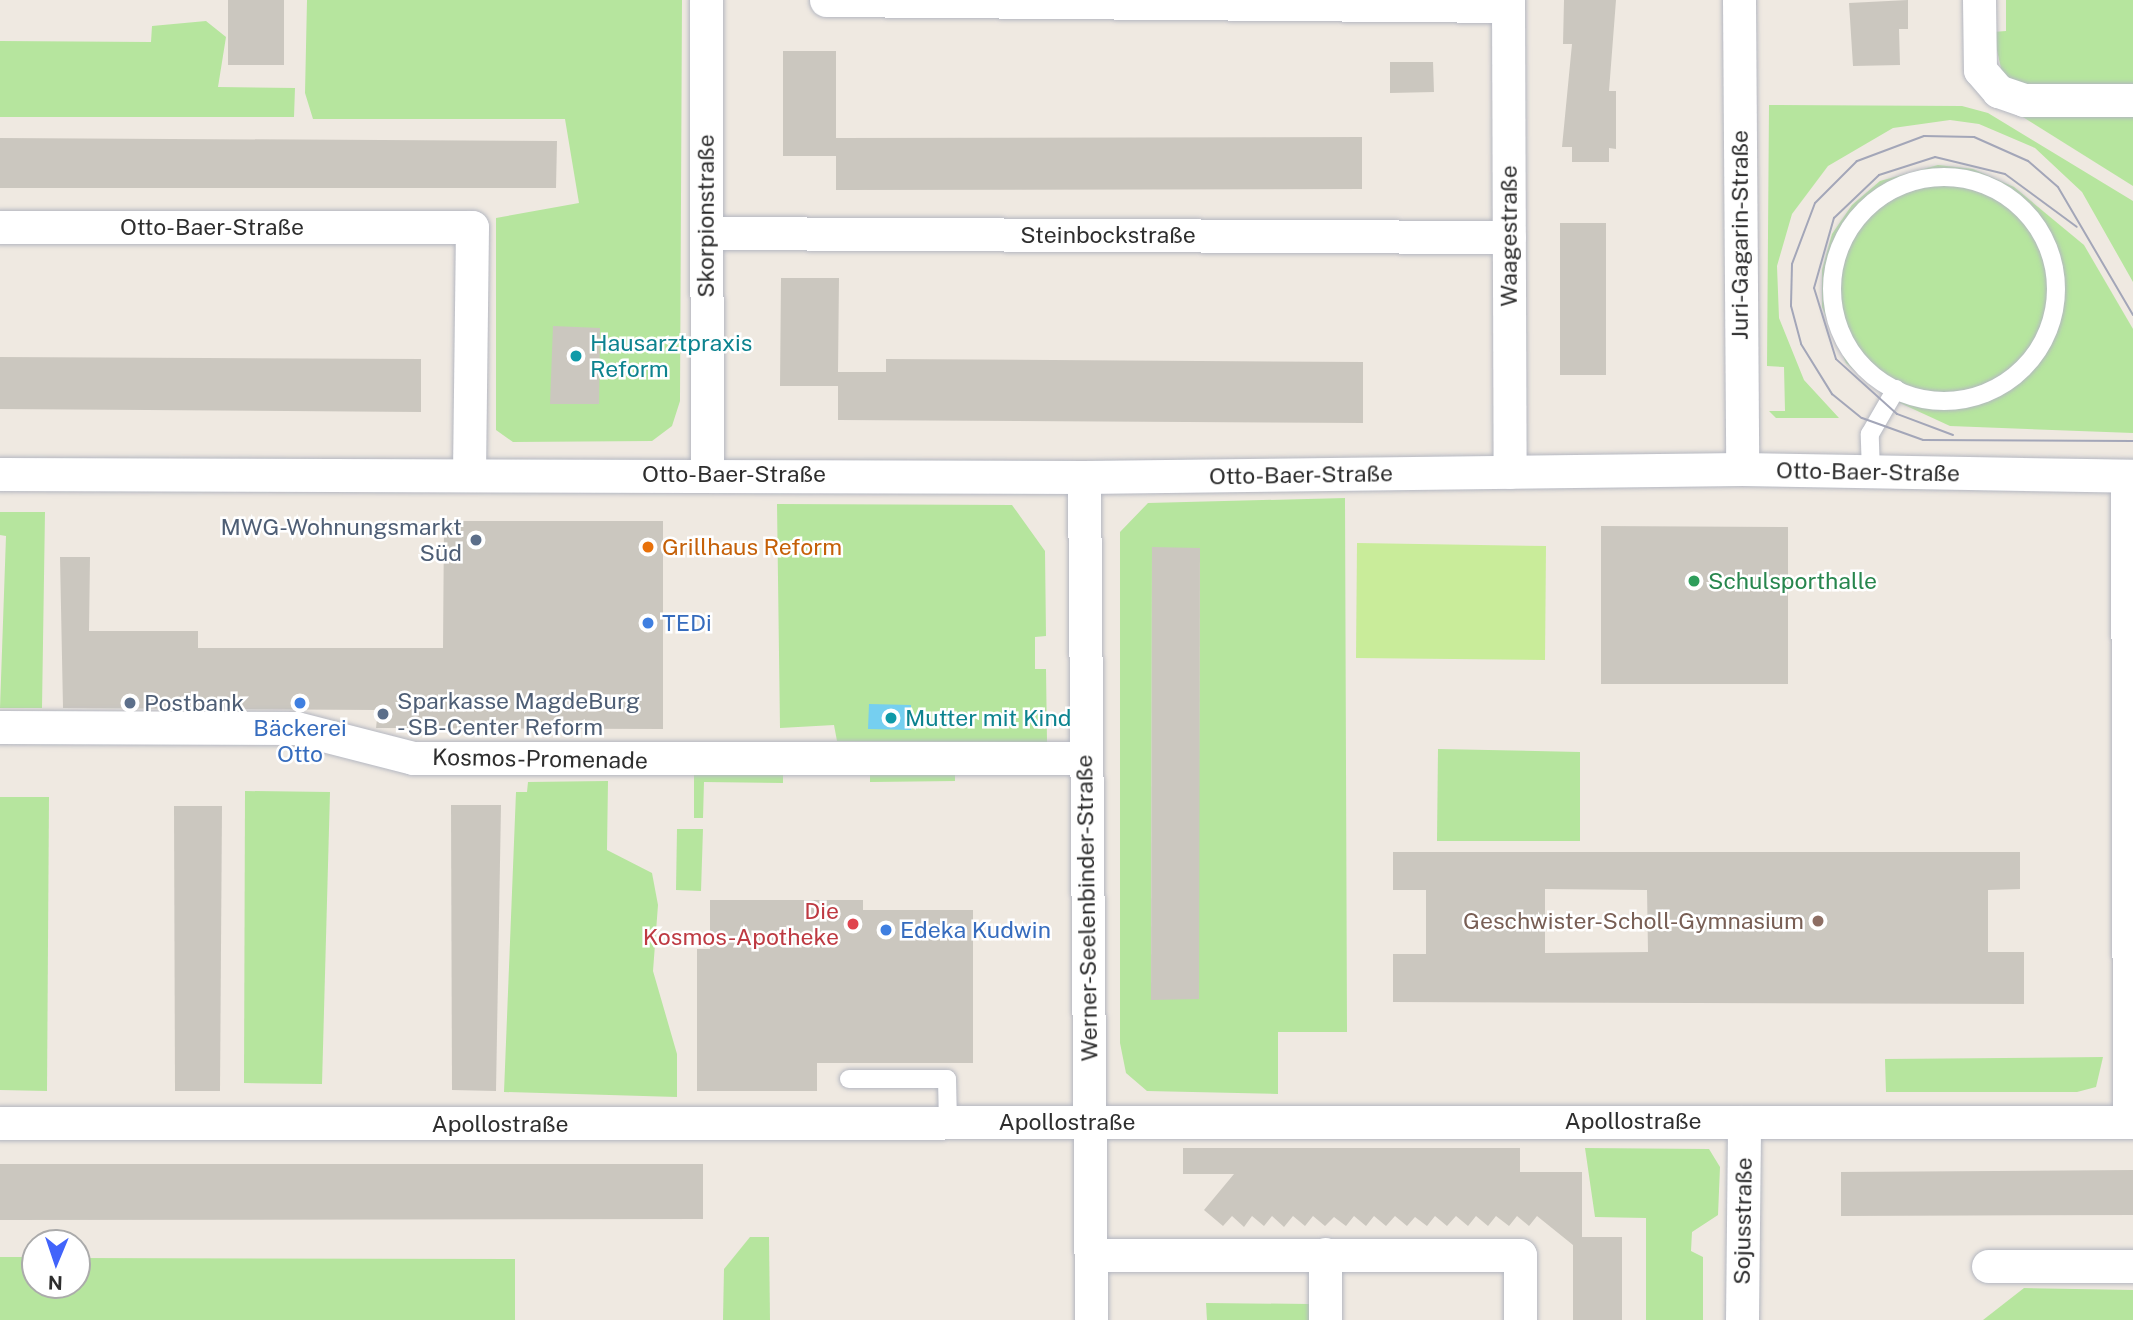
<!DOCTYPE html>
<meta charset="utf-8">
<style>
body{margin:0}
#map{position:relative;width:2133px;height:1320px;overflow:hidden;background:#efe9e1;font-family:"Public Sans",sans-serif}
div>[style]{position:absolute}
[style*='--x']{left:calc(var(--x)*1px);top:calc(var(--y)*1px);width:calc(var(--w)*1px);rotate:calc(var(--a)*1deg)}
.green>*{inset:0;background:#b6e59e}
.pitch>*{inset:0;background:#c9ec9a}
.water>*{inset:0;background:#75cff0}
.building>*{inset:0;background:#cbc7bf}
.roads{filter:drop-shadow(0 0 2px #b4b7c1) drop-shadow(0 0 2px #b4b7c1)}
.lane>*{height:18px;margin:-9px;padding:0 9px;transform-origin:9px;border-radius:9px;background:#fff}
.lane>.ring{margin:-9px;padding:0;box-sizing:content-box;background:none;border:18px solid #fff;border-radius:50%}
.street>*{height:33px;margin:-16.5px;padding:0 16.5px;transform-origin:16.5px;border-radius:16.5px;background:#fff}
.tram>*{height:2px;margin:-1px;padding:0 1px;transform-origin:1px;border-radius:1px;background:#a3a6b8}
.dots>*{width:19px;height:19px;translate:-50% -50%;box-sizing:border-box;border:4px solid #fff;border-radius:50%}
span{translate:-50% -50%;white-space:nowrap;text-align:center;line-height:1.15;-webkit-text-stroke:5px #fff;paint-order:stroke}
.street-label{font-size:23px;color:#2e2e2e}
.culture-label{font-size:23px;color:#0d838f}
.left{translate:0 -50%;text-align:left}
.service-label{font-size:23px;color:#4e5e75}
.right{translate:-100% -50%;text-align:right}
.food-label{font-size:23px;color:#c56008}
.leisure-label{font-size:23px;color:#27864d}
.shop-label{font-size:23px;color:#366cbe}
.health-label{font-size:23px;color:#be3a42}
.education-label{font-size:23px;color:#785e54}
.north{position:absolute;left:21px;top:1229px;width:70px;height:70px;box-sizing:border-box;background:#fff;border:2px solid #ababab;border-radius:50%;rotate:182deg;font-size:19px;font-weight:700;line-height:28px;text-align:center;color:#2e2e2e}
.north::after{content:'';display:block;margin:auto;width:24px;height:32px;background:#4264fb;clip-path:polygon(50% 0,100% 100%,50% 72%,0 100%)}
</style>
<div id="map">
<div class="green">
<i style="clip-path:polygon(307px 0,682px 0,680px 401px,672px 426px,652px 441px,513px 442px,496px 430px,496px 218px,579px 203px,565px 119px,313px 119px,305px 93px)"></i>
<i style="clip-path:polygon(2006px 0,2133px 0,2133px 92px,2028px 91px,2002px 73px,1993px 32px,2006px 31px)"></i>
<i style="clip-path:polygon(206px 21px,226px 37px,218px 87px,295px 88px,294px 117px,0 117px,0 41px,151px 42px,152px 26px)"></i>
<i style="clip-path:polygon(1769px 105px,1962px 106px,1988px 113px,2133px 201px,2133px 282px,2082px 192px,2035px 148px,1979px 124px,1950px 120px,1893px 128px,1828px 166px,1792px 214px,1777px 266px,1779px 318px,1804px 380px,1839px 418px,1776px 418px,1769px 411px,1785px 411px,1784px 367px,1767px 366px)"></i>
<i style="clip-path:polygon(2007px 107px,2133px 108px,2133px 186px)"></i>
<i style="clip-path:polygon(1938px 165px,1973px 169px,2014px 187px,2084px 245px,2133px 329px,2133px 433px,1950px 426px,1887px 397px,1846px 363px,1822px 307px,1822px 270px,1832px 234px,1852px 205px,1880px 181px)"></i>
<i style="clip-path:polygon(evenodd,1345px 498px,1347px 1032px,1278px 1032px,1278px 1094px,1147px 1091px,1126px 1073px,1120px 1043px,1120px 532px,1148px 503px,1345px 498px,1152px 548px,1200px 548px,1198px 999px,1151px 999px,1152px 548px)"></i>
<i style="clip-path:polygon(777px 504px,1012px 505px,1045px 551px,1046px 636px,1035px 637px,1035px 669px,1046px 669px,1047px 742px,837px 741px,834px 725px,780px 728px)"></i>
<i style="clip-path:polygon(0 512px,45px 512px,42px 708px,0 708px,6px 536px,0 535px)"></i>
<i style="clip-path:polygon(1438px 749px,1580px 752px,1580px 841px,1437px 841px)"></i>
<i style="clip-path:polygon(694px 769px,783px 771px,783px 783px,704px 782px,703px 818px,694px 818px)"></i>
<i style="clip-path:polygon(955px 770px,955px 781px,870px 782px,870px 771px)"></i>
<i style="clip-path:polygon(608px 781px,607px 850px,652px 873px,658px 905px,653px 971px,677px 1054px,677px 1097px,504px 1092px,516px 792px,527px 792px,528px 782px)"></i>
<i style="clip-path:polygon(245px 791px,330px 792px,322px 1084px,244px 1083px)"></i>
<i style="clip-path:polygon(0 797px,49px 797px,47px 1091px,0 1090px)"></i>
<i style="clip-path:polygon(677px 829px,703px 829px,701px 891px,676px 890px)"></i>
<i style="clip-path:polygon(2103px 1057px,2096px 1087px,2077px 1092px,1886px 1092px,1885px 1059px)"></i>
<i style="clip-path:polygon(1585px 1148px,1709px 1149px,1720px 1167px,1718px 1215px,1692px 1232px,1691px 1251px,1703px 1257px,1703px 1320px,1646px 1320px,1646px 1218px,1595px 1217px)"></i>
<i style="clip-path:polygon(750px 1237px,769px 1237px,770px 1320px,723px 1320px,724px 1269px)"></i>
<i style="clip-path:polygon(0 1257px,35px 1257px,35px 1285px,77px 1285px,77px 1258px,515px 1259px,515px 1320px,0 1320px)"></i>
<i style="clip-path:polygon(2024px 1288px,2133px 1290px,2133px 1320px,1983px 1320px)"></i>
<i style="clip-path:polygon(1206px 1303px,1309px 1304px,1309px 1320px,1207px 1320px)"></i>
</div>
<div class="pitch">
<i style="clip-path:polygon(1357px 543px,1546px 546px,1545px 660px,1356px 658px)"></i>
</div>
<div class="water">
<i style="clip-path:polygon(869px 704px,911px 705px,911px 730px,868px 729px)"></i>
</div>
<div class="building">
<i style="clip-path:polygon(228px 0,284px 0,284px 65px,228px 65px)"></i>
<i style="clip-path:polygon(1564px 0,1616px 0,1609px 91px,1616px 91px,1616px 149px,1609px 148px,1609px 162px,1572px 162px,1572px 147px,1562px 147px,1572px 44px,1563px 44px)"></i>
<i style="clip-path:polygon(1908px 0,1908px 29px,1899px 29px,1900px 65px,1853px 66px,1849px 3px)"></i>
<i style="clip-path:polygon(783px 51px,836px 51px,836px 156px,783px 156px)"></i>
<i style="clip-path:polygon(1390px 62px,1433px 62px,1434px 92px,1390px 93px)"></i>
<i style="clip-path:polygon(1362px 137px,1362px 189px,836px 190px,836px 138px)"></i>
<i style="clip-path:polygon(0 138px,557px 141px,556px 188px,0 188px)"></i>
<i style="clip-path:polygon(1560px 223px,1606px 223px,1606px 375px,1560px 375px)"></i>
<i style="clip-path:polygon(781px 278px,839px 278px,838px 372px,886px 372px,886px 359px,1363px 362px,1363px 423px,838px 420px,838px 386px,780px 386px)"></i>
<i style="clip-path:polygon(553px 326px,600px 328px,599px 404px,550px 404px)"></i>
<i style="clip-path:polygon(0 357px,421px 359px,421px 412px,0 409px)"></i>
<i style="clip-path:polygon(444px 521px,663px 521px,663px 729px,376px 728px,378px 710px,63px 708px,60px 557px,90px 557px,89px 631px,198px 631px,198px 648px,443px 648px)"></i>
<i style="clip-path:polygon(1601px 526px,1788px 527px,1788px 684px,1601px 684px)"></i>
<i style="clip-path:polygon(1152px 547px,1200px 548px,1199px 999px,1151px 1000px)"></i>
<i style="clip-path:polygon(451px 805px,501px 805px,496px 1091px,452px 1090px)"></i>
<i style="clip-path:polygon(174px 806px,222px 806px,220px 1091px,175px 1091px)"></i>
<i style="clip-path:polygon(evenodd,1393px 852px,2020px 852px,2020px 889px,1988px 890px,1988px 952px,2024px 952px,2024px 1004px,1393px 1002px,1393px 954px,1426px 954px,1426px 890px,1393px 890px,1393px 852px,1545px 889px,1647px 890px,1648px 952px,1545px 953px,1545px 889px)"></i>
<i style="clip-path:polygon(710px 900px,863px 900px,863px 910px,973px 910px,973px 1063px,817px 1063px,817px 1091px,697px 1091px,697px 949px,710px 949px)"></i>
<i style="clip-path:polygon(1183px 1148px,1520px 1148px,1520px 1172px,1582px 1172px,1582px 1237px,1622px 1237px,1622px 1320px,1573px 1320px,1573px 1245px,1537px 1216px,1529px 1226px,1517px 1216px,1509px 1226px,1496px 1216px,1488px 1226px,1476px 1216px,1468px 1226px,1456px 1216px,1447px 1226px,1435px 1216px,1427px 1226px,1415px 1217px,1407px 1226px,1395px 1216px,1386px 1226px,1374px 1216px,1366px 1226px,1354px 1216px,1346px 1226px,1334px 1217px,1325px 1226px,1313px 1216px,1305px 1226px,1293px 1216px,1284px 1227px,1272px 1216px,1264px 1226px,1252px 1216px,1244px 1227px,1232px 1216px,1223px 1226px,1204px 1210px,1234px 1174px,1183px 1174px)"></i>
<i style="clip-path:polygon(0 1164px,703px 1164px,703px 1219px,0 1220px)"></i>
<i style="clip-path:polygon(2133px 1170px,2133px 1215px,1841px 1216px,1841px 1172px)"></i>
</div>
<div class="roads">
<div class="lane">
<i class="ring" style="left:1832px;top:177px;width:206px;height:206px"></i>
<i style="--x:1871;--y:472;--w:38;--a:-92"></i>
<i style="--x:1870;--y:434;--w:52;--a:-60"></i>
<i style="--x:849;--y:1079;--w:98;--a:0"></i>
<i style="--x:947;--y:1079;--w:44;--a:88.7"></i>
</div>
<div class="street">
<i style="--x:706;--y:0;--w:475;--a:89.9"></i>
<i style="--x:826;--y:0;--w:682;--a:0.5"></i>
<i style="--x:1508;--y:0;--w:472;--a:89.8"></i>
<i style="--x:1739;--y:0;--w:469;--a:89.6"></i>
<i style="--x:1979;--y:0;--w:70;--a:89.2"></i>
<i style="--x:1980;--y:70;--w:28;--a:49"></i>
<i style="--x:1998;--y:91;--w:28;--a:19"></i>
<i style="--x:2024;--y:100;--w:109;--a:0"></i>
<i style="--x:0;--y:227;--w:472;--a:0"></i>
<i style="--x:472;--y:227;--w:247;--a:90.7"></i>
<i style="--x:706;--y:233;--w:803;--a:0.29"></i>
<i style="--x:0;--y:474;--w:1084;--a:0.16"></i>
<i style="--x:1084;--y:477;--w:658;--a:-0.7"></i>
<i style="--x:1742;--y:469;--w:391;--a:1"></i>
<i style="--x:2127;--y:476;--w:646;--a:89.82"></i>
<i style="--x:1084;--y:477;--w:843;--a:89.52"></i>
<i style="--x:0;--y:727;--w:296;--a:0.2"></i>
<i style="--x:296;--y:728;--w:121;--a:14.4"></i>
<i style="--x:413;--y:758;--w:671;--a:0"></i>
<i style="--x:0;--y:1123;--w:2133;--a:-0.03"></i>
<i style="--x:1092;--y:1255;--w:428;--a:0"></i>
<i style="--x:1520;--y:1255;--w:65;--a:90"></i>
<i style="--x:1988;--y:1266;--w:145;--a:0"></i>
<i style="--x:1325;--y:1320;--w:66;--a:-90"></i>
<i style="--x:1742;--y:1320;--w:198;--a:-89.4"></i>
</div>
</div>
<div class="tram">
<i style="--x:2133;--y:315;--w:148;--a:-120.4"></i>
<i style="--x:2058;--y:187;--w:40;--a:-139"></i>
<i style="--x:2028;--y:161;--w:59;--a:-156"></i>
<i style="--x:1974;--y:137;--w:50;--a:-178.9"></i>
<i style="--x:1924;--y:136;--w:72;--a:159.5"></i>
<i style="--x:1857;--y:161;--w:59;--a:135"></i>
<i style="--x:1815;--y:203;--w:65;--a:110.7"></i>
<i style="--x:1792;--y:264;--w:42;--a:91.4"></i>
<i style="--x:1791;--y:306;--w:39;--a:75"></i>
<i style="--x:1801;--y:344;--w:59;--a:58.2"></i>
<i style="--x:1832;--y:394;--w:38;--a:39"></i>
<i style="--x:1862;--y:418;--w:65;--a:19.8"></i>
<i style="--x:1923;--y:440;--w:210;--a:0.3"></i>
<i style="--x:1953;--y:435;--w:60;--a:-159.4"></i>
<i style="--x:1897;--y:414;--w:82;--a:-138"></i>
<i style="--x:1836;--y:359;--w:74;--a:-107.2"></i>
<i style="--x:1814;--y:288;--w:73;--a:-74.1"></i>
<i style="--x:1834;--y:218;--w:62;--a:-43.7"></i>
<i style="--x:1879;--y:175;--w:59;--a:-17.8"></i>
<i style="--x:1935;--y:157;--w:72;--a:13.7"></i>
<i style="--x:2005;--y:174;--w:89;--a:36.4"></i>
</div>
<div class="dots">
<i style="left:576px;top:356px;background:#0f9aa8"></i>
<i style="left:476px;top:540px;background:#5c6f8a"></i>
<i style="left:648px;top:547px;background:#e8710a"></i>
<i style="left:1694px;top:581px;background:#2e9e5b"></i>
<i style="left:648px;top:623px;background:#3f7fe0"></i>
<i style="left:130px;top:703px;background:#5c6f8a"></i>
<i style="left:300px;top:703px;background:#3f7fe0"></i>
<i style="left:383px;top:714px;background:#5c6f8a"></i>
<i style="left:891px;top:718px;background:#0f9aa8"></i>
<i style="left:1818px;top:921px;background:#8d6e63"></i>
<i style="left:853px;top:924px;background:#e0444e"></i>
<i style="left:886px;top:930px;background:#3f7fe0"></i>
</div>
<div class="street-label">
<span style="left:706px;top:216px;rotate:-90deg">Skorpionstraße</span>
<span style="left:212px;top:227px">Otto-Baer-Straße</span>
<span style="left:1108px;top:235px">Steinbockstraße</span>
<span style="left:1740px;top:235px;rotate:-90deg">Juri-Gagarin-Straße</span>
<span style="left:1509px;top:236px;rotate:-90deg">Waagestraße</span>
<span style="left:1868px;top:472px;rotate:1deg">Otto-Baer-Straße</span>
<span style="left:734px;top:474px">Otto-Baer-Straße</span>
<span style="left:1301px;top:475px;rotate:-1deg">Otto-Baer-Straße</span>
<span style="left:540px;top:759px;rotate:1deg">Kosmos-Promenade</span>
<span style="left:1087px;top:908px;rotate:-91deg">Werner-Seelenbinder-Straße</span>
<span style="left:1633px;top:1121px">Apollostraße</span>
<span style="left:1067px;top:1122px">Apollostraße</span>
<span style="left:500px;top:1124px">Apollostraße</span>
<span style="left:1743px;top:1221px;rotate:-89deg">Sojusstraße</span>
</div>
<div class="culture-label">
<span class="left" style="left:590px;top:356px">Hausarztpraxis<br>Reform</span>
<span class="left" style="left:905px;top:718px">Mutter mit Kind</span>
</div>
<div class="service-label">
<span class="right" style="left:462px;top:540px">MWG-Wohnungsmarkt<br>Süd</span>
<span class="left" style="left:397px;top:714px">Sparkasse MagdeBurg<br>- SB-Center Reform</span>
<span class="left" style="left:144px;top:703px">Postbank</span>
</div>
<div class="food-label">
<span class="left" style="left:662px;top:547px">Grillhaus Reform</span>
</div>
<div class="leisure-label">
<span class="left" style="left:1708px;top:581px">Schulsporthalle</span>
</div>
<div class="shop-label">
<span class="left" style="left:662px;top:623px">TEDi</span>
<span style="left:300px;top:741px">Bäckerei<br>Otto</span>
<span class="left" style="left:900px;top:930px">Edeka Kudwin</span>
</div>
<div class="health-label">
<span class="right" style="left:839px;top:924px">Die<br>Kosmos-Apotheke</span>
</div>
<div class="education-label">
<span class="right" style="left:1804px;top:921px">Geschwister-Scholl-Gymnasium</span>
</div>
<div class="north">N</div>
</div>
